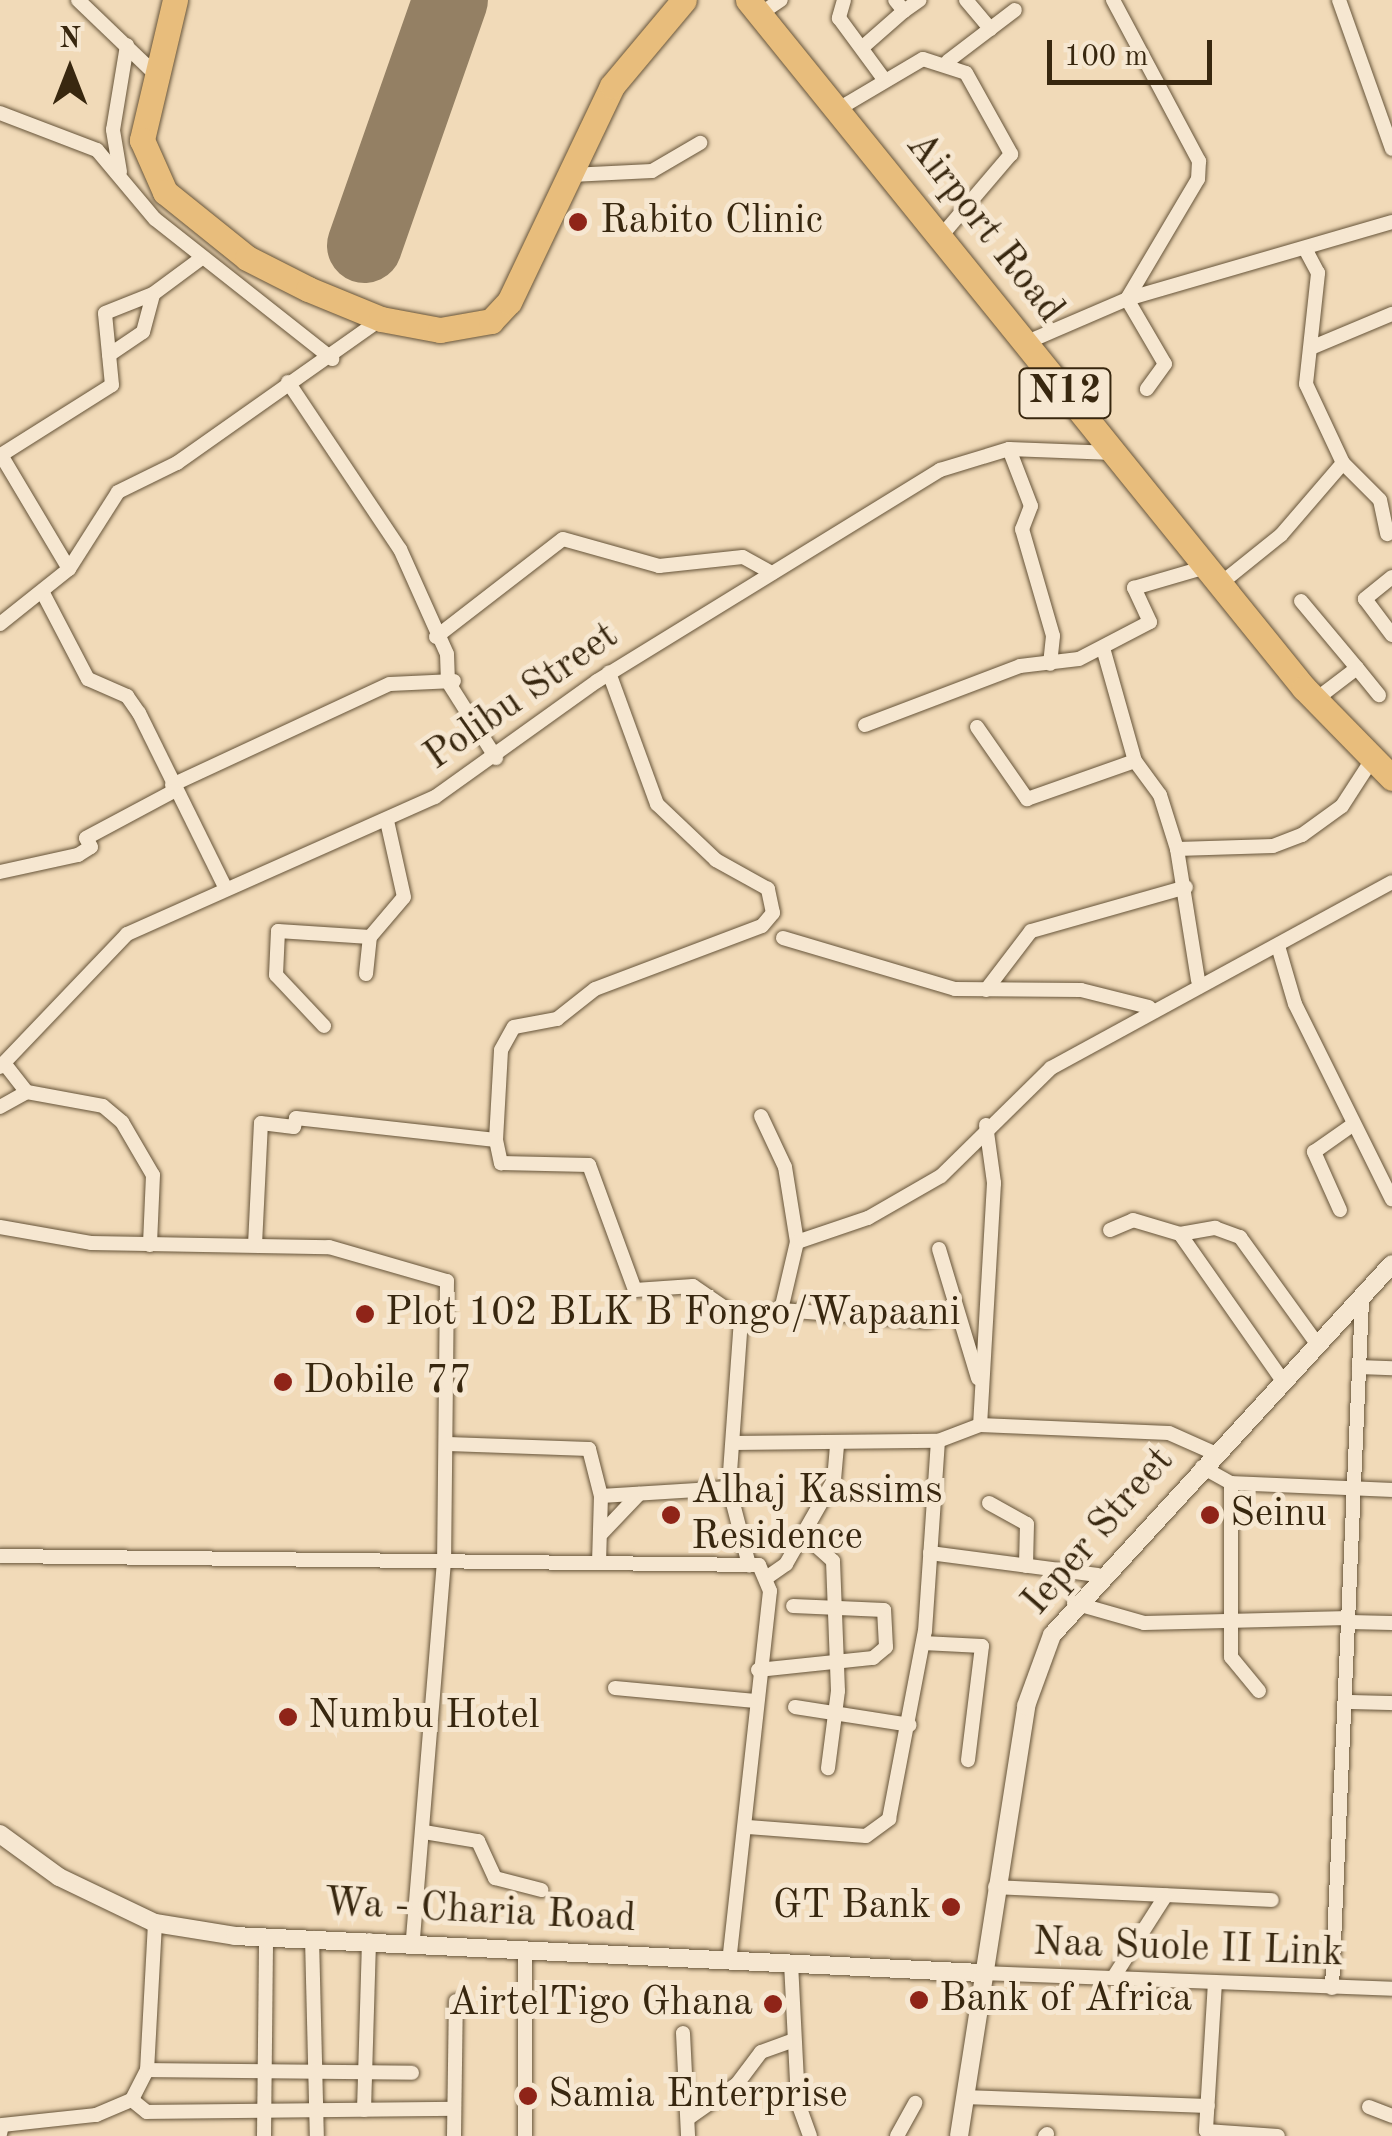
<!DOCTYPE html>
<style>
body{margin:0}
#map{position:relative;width:1392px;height:2136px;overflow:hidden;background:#f1dab8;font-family:"Old Standard TT",serif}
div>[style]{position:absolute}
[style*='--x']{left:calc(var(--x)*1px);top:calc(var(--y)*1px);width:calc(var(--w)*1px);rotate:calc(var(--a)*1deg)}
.runway>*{height:75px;margin:-37.5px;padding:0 37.5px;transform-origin:37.5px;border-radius:37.5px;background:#948064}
.roads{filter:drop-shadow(0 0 2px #665439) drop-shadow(0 0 2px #665439)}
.street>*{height:14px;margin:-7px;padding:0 7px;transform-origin:7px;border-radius:7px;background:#f6e7d1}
.secondary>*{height:18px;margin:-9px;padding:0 9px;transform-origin:9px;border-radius:9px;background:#f6e7d1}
.highway>*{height:25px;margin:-12.5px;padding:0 12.5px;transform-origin:12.5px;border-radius:12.5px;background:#e8bd7c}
.dots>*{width:28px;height:28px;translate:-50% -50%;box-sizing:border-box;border:5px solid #f6e7d1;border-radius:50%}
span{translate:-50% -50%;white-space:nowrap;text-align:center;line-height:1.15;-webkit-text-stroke:10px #f6e7d1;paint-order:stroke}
.shield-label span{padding:2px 8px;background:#f6e7d1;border:2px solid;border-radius:8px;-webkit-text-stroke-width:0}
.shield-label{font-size:38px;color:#38270f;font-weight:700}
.poi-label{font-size:40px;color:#38270f}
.left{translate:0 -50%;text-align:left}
.right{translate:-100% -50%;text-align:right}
.street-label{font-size:40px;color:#38270f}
.north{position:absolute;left:20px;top:20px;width:100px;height:100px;-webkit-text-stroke:8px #f6e7d1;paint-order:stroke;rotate:0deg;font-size:28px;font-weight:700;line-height:40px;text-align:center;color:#38270f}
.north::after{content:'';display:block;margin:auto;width:35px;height:45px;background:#38270f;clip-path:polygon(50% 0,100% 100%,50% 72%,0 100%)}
.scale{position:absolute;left:1047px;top:40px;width:165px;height:45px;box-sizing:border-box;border:5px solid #38270f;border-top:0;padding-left:12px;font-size:30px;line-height:35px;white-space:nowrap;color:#38270f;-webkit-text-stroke:8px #f6e7d1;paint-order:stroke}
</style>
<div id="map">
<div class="runway">
<i style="--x:364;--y:245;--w:260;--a:-70.7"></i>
</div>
<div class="roads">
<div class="street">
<i style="--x:78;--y:0;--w:103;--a:43.8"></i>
<i style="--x:844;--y:0;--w:19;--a:106"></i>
<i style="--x:839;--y:18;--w:74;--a:53.7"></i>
<i style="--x:966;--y:0;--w:38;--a:50"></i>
<i style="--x:1113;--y:0;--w:183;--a:61.9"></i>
<i style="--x:1199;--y:161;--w:18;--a:93"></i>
<i style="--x:1198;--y:179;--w:139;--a:120.6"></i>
<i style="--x:1127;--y:299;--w:75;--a:59.7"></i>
<i style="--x:1165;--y:364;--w:31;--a:126"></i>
<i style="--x:1339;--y:0;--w:158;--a:70.4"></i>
<i style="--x:904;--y:11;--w:19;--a:-35"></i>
<i style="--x:760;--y:14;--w:25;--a:-34"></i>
<i style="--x:864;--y:46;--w:53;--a:-41.2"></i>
<i style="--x:904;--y:11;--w:14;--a:-129"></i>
<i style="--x:948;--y:61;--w:84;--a:-37.3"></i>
<i style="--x:840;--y:108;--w:96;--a:-30.6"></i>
<i style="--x:923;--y:59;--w:45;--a:18"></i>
<i style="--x:966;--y:73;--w:93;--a:60.9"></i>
<i style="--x:1011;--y:154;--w:106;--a:130.4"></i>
<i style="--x:0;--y:113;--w:104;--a:20.9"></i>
<i style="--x:97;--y:150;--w:90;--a:50"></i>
<i style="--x:155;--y:219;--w:226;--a:38.3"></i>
<i style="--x:120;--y:172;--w:43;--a:-99.5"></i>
<i style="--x:113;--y:130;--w:86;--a:-80.6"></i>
<i style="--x:571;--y:175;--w:81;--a:-2.8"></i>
<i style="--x:652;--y:171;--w:56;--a:-30.3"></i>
<i style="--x:1025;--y:343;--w:111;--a:-23.3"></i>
<i style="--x:1127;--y:299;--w:276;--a:-16.2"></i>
<i style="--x:1313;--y:347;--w:86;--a:-22.7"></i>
<i style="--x:109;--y:355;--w:41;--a:-34.1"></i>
<i style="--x:143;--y:332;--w:39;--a:-75"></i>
<i style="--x:288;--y:382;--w:201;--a:56.2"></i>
<i style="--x:400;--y:549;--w:115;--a:65.9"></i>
<i style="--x:447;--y:654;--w:28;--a:88"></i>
<i style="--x:448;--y:682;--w:90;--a:57.7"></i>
<i style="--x:1009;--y:449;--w:61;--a:68.9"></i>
<i style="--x:1031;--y:506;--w:25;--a:111"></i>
<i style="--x:1022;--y:529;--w:111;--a:73.8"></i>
<i style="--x:1053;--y:636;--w:28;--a:96"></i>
<i style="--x:1343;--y:463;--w:52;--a:45"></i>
<i style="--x:1380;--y:500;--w:35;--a:78"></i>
<i style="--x:69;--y:569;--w:133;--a:-120.8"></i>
<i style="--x:1;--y:455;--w:131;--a:-32.2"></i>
<i style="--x:112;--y:385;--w:72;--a:-95.6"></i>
<i style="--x:105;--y:313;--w:52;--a:-21.6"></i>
<i style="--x:153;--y:294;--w:62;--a:-36.5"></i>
<i style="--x:1392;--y:577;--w:35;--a:141"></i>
<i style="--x:1365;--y:599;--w:45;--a:53.1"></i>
<i style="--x:1220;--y:584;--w:78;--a:-38.8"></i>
<i style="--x:1281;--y:535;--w:95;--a:-49.3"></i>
<i style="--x:1343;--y:463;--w:87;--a:-115.1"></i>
<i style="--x:1306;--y:384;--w:112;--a:-83.8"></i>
<i style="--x:1318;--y:273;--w:27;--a:-118"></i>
<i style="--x:44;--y:595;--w:95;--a:62.4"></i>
<i style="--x:88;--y:679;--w:43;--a:23.6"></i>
<i style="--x:127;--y:696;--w:21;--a:55"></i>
<i style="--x:139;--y:713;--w:196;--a:63.7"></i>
<i style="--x:1301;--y:601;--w:87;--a:50.1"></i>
<i style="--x:1357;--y:668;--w:53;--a:142.7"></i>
<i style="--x:0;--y:624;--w:88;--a:-38.6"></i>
<i style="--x:69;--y:569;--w:91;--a:-57.5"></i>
<i style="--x:118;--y:492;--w:66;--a:-26.2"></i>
<i style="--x:177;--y:463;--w:250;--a:-35.2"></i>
<i style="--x:436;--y:637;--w:160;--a:-37.7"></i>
<i style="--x:563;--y:539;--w:100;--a:15.7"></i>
<i style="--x:659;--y:566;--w:84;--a:-6.1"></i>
<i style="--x:743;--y:557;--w:33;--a:29"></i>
<i style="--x:1103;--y:648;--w:117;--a:74.2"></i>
<i style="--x:1135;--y:761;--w:42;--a:53.7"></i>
<i style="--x:1160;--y:795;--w:57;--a:72.5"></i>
<i style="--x:1177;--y:849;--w:133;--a:80.9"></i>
<i style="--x:1357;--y:668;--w:35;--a:51"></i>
<i style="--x:865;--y:725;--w:166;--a:-20.8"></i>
<i style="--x:1020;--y:666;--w:59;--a:-6.8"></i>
<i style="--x:1079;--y:659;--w:80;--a:-27.5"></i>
<i style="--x:1150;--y:622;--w:38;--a:-115"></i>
<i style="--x:1134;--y:588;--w:75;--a:-16.3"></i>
<i style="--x:977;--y:727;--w:88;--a:55.2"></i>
<i style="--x:1027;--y:799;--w:114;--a:-19.4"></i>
<i style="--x:172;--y:785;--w:240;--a:-24.9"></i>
<i style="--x:390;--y:684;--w:64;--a:-2.7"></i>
<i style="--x:1177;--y:849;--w:96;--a:-1.8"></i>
<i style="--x:1273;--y:846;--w:31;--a:-21"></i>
<i style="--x:1302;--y:835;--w:49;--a:-35.9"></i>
<i style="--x:1342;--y:806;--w:57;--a:-57.1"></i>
<i style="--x:0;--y:872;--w:80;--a:-12.3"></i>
<i style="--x:78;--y:855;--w:15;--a:-32"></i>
<i style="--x:91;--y:847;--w:10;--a:-119"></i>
<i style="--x:86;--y:838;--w:100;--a:-28.1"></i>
<i style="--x:783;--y:938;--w:179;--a:16.5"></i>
<i style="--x:955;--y:989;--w:126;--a:0.5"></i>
<i style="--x:1081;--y:990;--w:70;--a:14"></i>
<i style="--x:1278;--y:946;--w:60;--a:73.7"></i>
<i style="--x:1295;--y:1004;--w:218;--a:63.6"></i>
<i style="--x:366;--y:974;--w:37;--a:-84"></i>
<i style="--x:370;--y:937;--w:52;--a:-49.6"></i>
<i style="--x:404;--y:897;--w:78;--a:-102.6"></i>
<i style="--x:986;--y:990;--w:74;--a:-52.7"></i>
<i style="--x:1031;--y:931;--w:161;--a:-15.8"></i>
<i style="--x:324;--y:1026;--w:70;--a:-133.3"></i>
<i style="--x:276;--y:975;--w:44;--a:-87.4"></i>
<i style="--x:278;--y:931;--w:92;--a:3.7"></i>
<i style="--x:4;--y:1063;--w:37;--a:52"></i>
<i style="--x:27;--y:1092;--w:77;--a:10.4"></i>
<i style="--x:103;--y:1106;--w:25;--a:40"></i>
<i style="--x:122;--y:1122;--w:61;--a:59.7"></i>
<i style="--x:153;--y:1175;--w:70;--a:92.5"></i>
<i style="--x:0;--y:1067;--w:184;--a:-46.3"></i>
<i style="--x:127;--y:934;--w:337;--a:-24"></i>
<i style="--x:435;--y:797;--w:199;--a:-35.6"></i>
<i style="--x:597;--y:681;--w:403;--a:-31.6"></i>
<i style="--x:940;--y:470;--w:72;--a:-16.9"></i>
<i style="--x:1009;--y:449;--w:105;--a:2.2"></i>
<i style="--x:0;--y:1107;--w:31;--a:-29"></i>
<i style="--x:761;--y:1116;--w:56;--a:64.8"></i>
<i style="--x:785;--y:1167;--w:76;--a:80.9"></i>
<i style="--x:986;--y:1125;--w:59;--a:82.1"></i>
<i style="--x:994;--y:1183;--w:242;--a:93.3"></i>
<i style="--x:980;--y:1425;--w:189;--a:2.4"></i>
<i style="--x:1169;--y:1433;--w:49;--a:24"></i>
<i style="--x:496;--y:1140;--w:90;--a:-86.8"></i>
<i style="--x:501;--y:1050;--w:26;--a:-61"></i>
<i style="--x:514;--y:1027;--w:44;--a:-10.5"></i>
<i style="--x:557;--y:1019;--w:48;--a:-38.3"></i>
<i style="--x:595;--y:989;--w:178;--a:-20.7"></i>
<i style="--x:762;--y:926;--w:17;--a:-50"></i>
<i style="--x:773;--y:913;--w:25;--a:-102"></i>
<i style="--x:768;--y:889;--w:60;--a:-150.9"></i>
<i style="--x:716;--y:860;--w:81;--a:-136.5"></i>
<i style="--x:657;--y:804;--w:140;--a:-110.1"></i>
<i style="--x:1340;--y:1210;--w:64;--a:-114.1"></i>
<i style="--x:1314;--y:1152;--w:45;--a:-35.1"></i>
<i style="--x:0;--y:1227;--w:92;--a:10"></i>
<i style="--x:91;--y:1243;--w:238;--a:1"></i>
<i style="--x:329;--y:1247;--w:123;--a:16.1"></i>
<i style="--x:447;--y:1281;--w:280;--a:90.6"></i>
<i style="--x:444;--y:1561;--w:381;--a:94.7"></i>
<i style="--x:1110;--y:1230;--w:25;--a:-23"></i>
<i style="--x:1133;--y:1220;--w:49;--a:16.6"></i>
<i style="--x:1180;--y:1234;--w:179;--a:55"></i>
<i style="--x:1180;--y:1234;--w:36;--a:-10"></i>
<i style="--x:1215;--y:1228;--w:27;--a:20"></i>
<i style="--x:1240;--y:1237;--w:133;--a:54.2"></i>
<i style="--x:255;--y:1245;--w:122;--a:-87.2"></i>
<i style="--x:261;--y:1123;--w:33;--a:7"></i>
<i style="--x:294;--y:1127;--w:9;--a:-77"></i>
<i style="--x:296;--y:1118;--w:201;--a:6.3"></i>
<i style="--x:496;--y:1140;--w:24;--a:78"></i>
<i style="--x:501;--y:1163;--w:88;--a:1.3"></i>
<i style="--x:589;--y:1165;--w:133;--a:69.8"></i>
<i style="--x:635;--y:1290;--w:58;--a:-3.9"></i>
<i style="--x:693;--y:1286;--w:58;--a:34.5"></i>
<i style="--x:741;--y:1319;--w:169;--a:94.1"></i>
<i style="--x:729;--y:1488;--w:80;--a:75.4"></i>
<i style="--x:939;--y:1249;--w:135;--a:73.2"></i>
<i style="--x:781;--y:1310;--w:146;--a:4.3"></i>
<i style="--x:927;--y:1321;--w:31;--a:-15"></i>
<i style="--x:741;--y:1319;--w:41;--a:-12.7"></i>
<i style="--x:781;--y:1310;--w:70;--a:-76.8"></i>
<i style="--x:797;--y:1242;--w:75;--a:-18.7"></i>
<i style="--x:868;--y:1218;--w:84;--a:-29.9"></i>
<i style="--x:941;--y:1176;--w:154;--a:-44.5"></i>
<i style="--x:1051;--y:1068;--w:388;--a:-28.6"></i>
<i style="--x:1359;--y:1367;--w:33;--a:2"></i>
<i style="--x:733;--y:1443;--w:205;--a:-0.6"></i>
<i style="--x:938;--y:1441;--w:45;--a:-20.9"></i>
<i style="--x:448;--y:1444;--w:141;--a:2"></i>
<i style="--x:589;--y:1449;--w:49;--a:75.7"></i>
<i style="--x:1202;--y:1467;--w:33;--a:29"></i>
<i style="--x:1231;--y:1483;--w:161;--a:2.5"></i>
<i style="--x:1231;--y:1483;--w:174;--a:90"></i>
<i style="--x:1231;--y:1657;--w:44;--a:50.5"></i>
<i style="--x:989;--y:1503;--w:43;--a:28.9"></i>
<i style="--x:1027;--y:1524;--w:42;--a:91.4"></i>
<i style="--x:602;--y:1533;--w:54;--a:-46.5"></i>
<i style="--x:802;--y:1533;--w:42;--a:42.1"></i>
<i style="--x:833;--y:1561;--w:130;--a:87.8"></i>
<i style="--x:838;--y:1691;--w:78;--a:97.4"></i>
<i style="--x:930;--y:1553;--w:169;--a:7.5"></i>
<i style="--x:0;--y:1556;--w:759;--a:0.68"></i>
<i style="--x:759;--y:1565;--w:28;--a:67"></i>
<i style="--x:770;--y:1591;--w:371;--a:96.3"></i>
<i style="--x:599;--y:1563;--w:67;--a:-88.3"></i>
<i style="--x:601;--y:1496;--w:128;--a:-3.6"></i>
<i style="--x:769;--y:1576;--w:21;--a:-35"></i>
<i style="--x:786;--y:1564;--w:97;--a:-60.3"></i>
<i style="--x:834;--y:1480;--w:37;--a:-85"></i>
<i style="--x:1074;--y:1603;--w:73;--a:15.9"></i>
<i style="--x:1144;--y:1623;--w:205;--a:-1.4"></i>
<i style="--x:1349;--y:1622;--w:43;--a:1.3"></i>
<i style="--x:923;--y:1643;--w:59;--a:2.9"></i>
<i style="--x:982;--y:1646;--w:115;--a:97"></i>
<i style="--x:758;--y:1670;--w:116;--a:-6"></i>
<i style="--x:873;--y:1658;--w:17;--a:-40"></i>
<i style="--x:886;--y:1647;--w:37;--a:-93"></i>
<i style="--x:884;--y:1610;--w:91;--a:-177.5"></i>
<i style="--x:615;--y:1688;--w:141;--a:5.3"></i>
<i style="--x:1348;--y:1702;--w:44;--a:1.3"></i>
<i style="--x:795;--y:1707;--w:116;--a:8.9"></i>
<i style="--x:748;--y:1827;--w:118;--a:4.4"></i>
<i style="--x:866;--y:1836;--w:29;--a:-36"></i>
<i style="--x:889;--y:1819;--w:191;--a:-79.2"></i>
<i style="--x:925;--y:1631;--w:190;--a:-86.1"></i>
<i style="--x:424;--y:1832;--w:55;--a:9.5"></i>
<i style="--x:478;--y:1841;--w:41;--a:65.3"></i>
<i style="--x:495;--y:1878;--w:48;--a:14.6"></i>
<i style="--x:995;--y:1887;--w:277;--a:2.7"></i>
<i style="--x:155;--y:1923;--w:147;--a:93.1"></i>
<i style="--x:147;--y:2070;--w:34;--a:117"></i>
<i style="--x:132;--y:2100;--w:19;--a:39"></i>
<i style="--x:147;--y:2112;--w:305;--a:-0.6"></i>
<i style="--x:312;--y:1938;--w:198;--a:88.6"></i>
<i style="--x:791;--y:1963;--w:140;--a:87.1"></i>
<i style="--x:798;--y:2103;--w:35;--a:70"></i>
<i style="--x:982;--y:1973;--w:410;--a:2.2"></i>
<i style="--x:1113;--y:1978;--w:98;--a:-57.4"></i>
<i style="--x:1215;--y:1982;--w:149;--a:93.5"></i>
<i style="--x:1206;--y:2131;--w:72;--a:4"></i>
<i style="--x:1332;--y:1988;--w:689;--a:-87.5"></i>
<i style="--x:683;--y:2033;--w:103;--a:87.2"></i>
<i style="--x:147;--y:2070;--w:265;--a:0.6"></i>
<i style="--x:964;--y:2097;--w:244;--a:2.1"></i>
<i style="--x:1369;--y:2107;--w:25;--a:21"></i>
<i style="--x:364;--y:2110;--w:170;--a:-88.3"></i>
<i style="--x:690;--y:2117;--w:57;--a:-35.1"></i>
<i style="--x:737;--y:2084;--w:40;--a:-53"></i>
<i style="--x:761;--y:2052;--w:32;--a:-20"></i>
<i style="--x:0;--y:2134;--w:9;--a:-77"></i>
<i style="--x:2;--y:2125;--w:95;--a:-6.1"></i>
<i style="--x:96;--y:2115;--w:39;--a:-23"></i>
<i style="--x:264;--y:2136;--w:199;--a:-89.4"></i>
<i style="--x:454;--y:2136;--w:135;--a:-89.2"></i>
<i style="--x:525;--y:2136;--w:187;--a:-90"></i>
<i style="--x:897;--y:2136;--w:38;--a:-61"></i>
<i style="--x:1045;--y:2136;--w:3;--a:-45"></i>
</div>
<div class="secondary">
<i style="--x:0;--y:1834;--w:73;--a:36.1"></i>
<i style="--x:59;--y:1877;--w:106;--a:25.6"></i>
<i style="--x:155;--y:1923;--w:81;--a:9.2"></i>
<i style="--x:235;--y:1936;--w:748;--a:2.84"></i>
<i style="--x:959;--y:2136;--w:435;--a:-81.1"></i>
<i style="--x:1026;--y:1706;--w:76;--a:-69.9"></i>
<i style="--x:1052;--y:1635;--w:503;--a:-47.5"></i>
</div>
<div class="highway">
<i style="--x:175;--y:0;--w:144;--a:103.3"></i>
<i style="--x:142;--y:140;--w:57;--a:66.1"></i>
<i style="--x:165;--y:192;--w:105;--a:38.8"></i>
<i style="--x:247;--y:258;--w:68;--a:26.9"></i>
<i style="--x:308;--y:289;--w:79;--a:22.3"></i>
<i style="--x:381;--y:319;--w:60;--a:10.6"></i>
<i style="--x:440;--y:330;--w:52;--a:-10"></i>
<i style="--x:491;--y:321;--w:26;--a:-47"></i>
<i style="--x:509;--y:302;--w:239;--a:-64.5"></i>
<i style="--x:612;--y:86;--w:112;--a:-50.1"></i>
<i style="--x:748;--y:0;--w:885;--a:51.06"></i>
<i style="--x:1304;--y:688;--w:126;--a:45.6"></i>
</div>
</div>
<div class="dots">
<i style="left:578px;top:222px;background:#8f2418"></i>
<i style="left:365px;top:1314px;background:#8f2418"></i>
<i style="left:283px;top:1382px;background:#8f2418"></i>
<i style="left:671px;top:1515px;background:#8f2418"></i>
<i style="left:1210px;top:1515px;background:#8f2418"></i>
<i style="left:288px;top:1717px;background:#8f2418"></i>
<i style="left:951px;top:1907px;background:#8f2418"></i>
<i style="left:919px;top:2000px;background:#8f2418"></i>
<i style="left:773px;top:2004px;background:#8f2418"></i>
<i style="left:528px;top:2096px;background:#8f2418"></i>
</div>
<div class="shield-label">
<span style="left:1065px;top:393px">N12</span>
</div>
<div class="poi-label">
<span class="left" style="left:600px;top:222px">Rabito Clinic</span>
<span class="left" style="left:385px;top:1314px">Plot 102 BLK B Fongo/Wapaani</span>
<span class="left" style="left:303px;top:1382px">Dobile 77</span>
<span class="left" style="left:691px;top:1515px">Alhaj Kassims<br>Residence</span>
<span class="left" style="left:1230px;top:1515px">Seinu</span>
<span class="left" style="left:308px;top:1717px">Numbu Hotel</span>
<span class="right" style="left:931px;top:1907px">GT Bank</span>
<span class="left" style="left:939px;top:2000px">Bank of Africa</span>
<span class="right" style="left:753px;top:2004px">AirtelTigo Ghana</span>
<span class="left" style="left:548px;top:2096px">Samia Enterprise</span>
</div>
<div class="street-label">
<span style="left:984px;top:228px;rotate:52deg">Airport Road</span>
<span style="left:522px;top:697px;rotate:-35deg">Polibu Street</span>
<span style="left:1099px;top:1532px;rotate:-49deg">Ieper Street</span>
<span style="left:480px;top:1912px;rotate:3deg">Wa - Charia Road</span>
<span style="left:1188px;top:1949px;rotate:2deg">Naa Suole II Link</span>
</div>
<div class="north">N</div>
<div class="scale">100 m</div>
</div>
